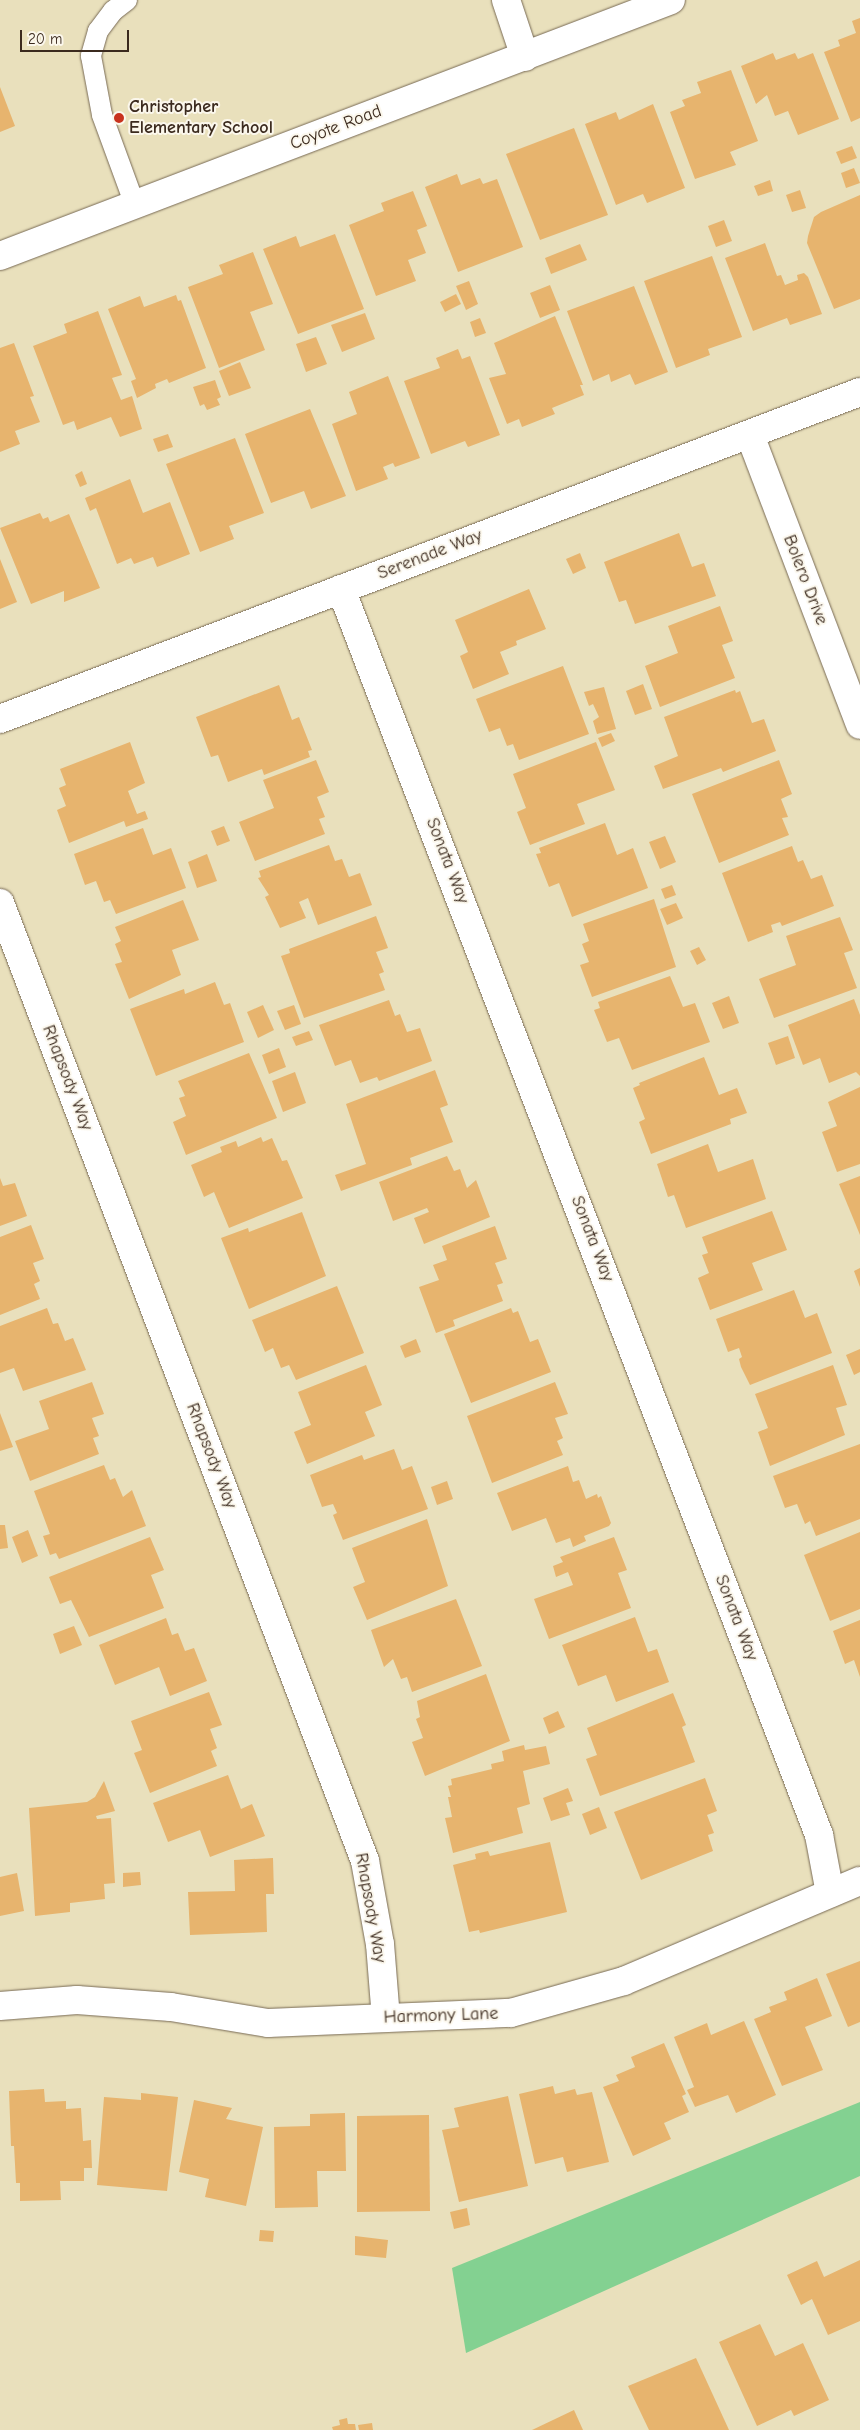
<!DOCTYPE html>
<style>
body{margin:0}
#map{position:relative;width:860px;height:2430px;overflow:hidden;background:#e9e0bc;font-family:"Comic Neue",sans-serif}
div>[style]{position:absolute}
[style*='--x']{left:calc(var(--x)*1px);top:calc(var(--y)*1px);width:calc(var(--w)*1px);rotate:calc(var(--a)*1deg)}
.green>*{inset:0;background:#83d191}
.building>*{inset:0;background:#e7b46e}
.roads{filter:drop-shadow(0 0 1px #786a55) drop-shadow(0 0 1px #786a55)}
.lane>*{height:20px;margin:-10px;padding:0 10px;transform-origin:10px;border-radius:10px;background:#fff}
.street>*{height:28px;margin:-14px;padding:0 14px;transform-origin:14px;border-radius:14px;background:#fff}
.secondary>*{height:28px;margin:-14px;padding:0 14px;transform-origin:14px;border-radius:14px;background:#fff}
.dots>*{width:14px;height:14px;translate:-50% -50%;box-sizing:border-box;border:2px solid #fbf7ec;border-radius:50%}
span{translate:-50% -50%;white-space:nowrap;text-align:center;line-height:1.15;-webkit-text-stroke:4px #fbf7ec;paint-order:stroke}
.poi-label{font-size:18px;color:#3b2a1e;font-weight:700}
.left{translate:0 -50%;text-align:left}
.street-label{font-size:18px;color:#3b2a1e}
.scale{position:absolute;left:20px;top:30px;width:109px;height:22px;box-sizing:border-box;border:2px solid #3b2a1e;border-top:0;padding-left:6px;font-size:15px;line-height:18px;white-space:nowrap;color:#3b2a1e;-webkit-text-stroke:4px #fbf7ec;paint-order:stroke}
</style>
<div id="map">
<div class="green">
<i style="clip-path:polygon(860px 2102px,860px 2176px,466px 2353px,452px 2268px)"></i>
</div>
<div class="building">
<i style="clip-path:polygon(860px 18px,860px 118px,851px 122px,824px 52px,840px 46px,838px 40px,856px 33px,852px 21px)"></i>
<i style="clip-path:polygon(773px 53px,776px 60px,795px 53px,798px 59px,813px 53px,839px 119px,798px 135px,788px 111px,775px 116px,767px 95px,756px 104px,741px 66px)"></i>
<i style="clip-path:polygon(731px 70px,758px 141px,730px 152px,736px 165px,695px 179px,670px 112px,685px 106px,682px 100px,701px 93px,697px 82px)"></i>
<i style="clip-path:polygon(0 87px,15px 126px,0 132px)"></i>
<i style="clip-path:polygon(653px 104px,685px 188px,647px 203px,643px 194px,616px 205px,585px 124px,616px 112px,619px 120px)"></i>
<i style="clip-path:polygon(574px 128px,608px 215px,540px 240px,506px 154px)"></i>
<i style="clip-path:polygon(852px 146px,857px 158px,841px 164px,836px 152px)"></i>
<i style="clip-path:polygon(854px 168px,860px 183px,846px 188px,841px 173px)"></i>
<i style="clip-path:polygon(457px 174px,461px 185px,480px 178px,483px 184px,497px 179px,523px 247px,458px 272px,425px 187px)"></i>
<i style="clip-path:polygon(770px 180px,773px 191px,758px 196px,754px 186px)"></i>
<i style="clip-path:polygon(800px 190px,806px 208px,792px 212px,786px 195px)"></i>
<i style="clip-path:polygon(413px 191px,427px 226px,417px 230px,426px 253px,408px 260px,416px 281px,376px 296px,349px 225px,384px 211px,381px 203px)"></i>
<i style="clip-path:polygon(860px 195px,860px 299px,834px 309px,807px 243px,808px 236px,814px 217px,821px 212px)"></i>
<i style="clip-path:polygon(724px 220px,732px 241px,716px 247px,708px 226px)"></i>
<i style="clip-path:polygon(335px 234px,364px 309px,298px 334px,263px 249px,296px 236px,300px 247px)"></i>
<i style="clip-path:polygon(765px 243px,777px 276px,781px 275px,785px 285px,798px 280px,797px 275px,804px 273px,808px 277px,822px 314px,790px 325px,787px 318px,753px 331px,725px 258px)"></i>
<i style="clip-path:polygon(580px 244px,587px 260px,551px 274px,545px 258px)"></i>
<i style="clip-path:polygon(253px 252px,273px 304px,250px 312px,265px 350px,219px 368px,188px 287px,223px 274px,219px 265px)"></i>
<i style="clip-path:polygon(712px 256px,742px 337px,708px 349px,710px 355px,676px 368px,644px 281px)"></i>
<i style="clip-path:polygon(469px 281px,478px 304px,466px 310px,456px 286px)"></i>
<i style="clip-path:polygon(550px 285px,560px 310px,540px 318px,530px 293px)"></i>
<i style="clip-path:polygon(634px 286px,668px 372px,635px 385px,630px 374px,611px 382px,609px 374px,593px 381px,567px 311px)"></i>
<i style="clip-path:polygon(456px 294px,461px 304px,445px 312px,440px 302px)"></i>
<i style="clip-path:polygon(176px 295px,178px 301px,181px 300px,206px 368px,169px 383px,167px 379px,155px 384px,156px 388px,137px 398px,131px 381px,136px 379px,108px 309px,140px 296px,144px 307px)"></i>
<i style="clip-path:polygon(98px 311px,122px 375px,112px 378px,121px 400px,132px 396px,142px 429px,120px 437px,111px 417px,77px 430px,74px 421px,63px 425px,33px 346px,67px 333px,64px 324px)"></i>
<i style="clip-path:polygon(365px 313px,375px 339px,342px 352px,331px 325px)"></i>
<i style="clip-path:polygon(555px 316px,583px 385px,580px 385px,584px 395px,552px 408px,555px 414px,522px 427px,519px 419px,507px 424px,489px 378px,506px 374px,494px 343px)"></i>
<i style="clip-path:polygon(480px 318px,486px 333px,475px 337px,470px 322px)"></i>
<i style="clip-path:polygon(316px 337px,327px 364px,306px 372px,296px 344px)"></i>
<i style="clip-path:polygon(14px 343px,34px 396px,30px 397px,40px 422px,15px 431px,20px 444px,0 452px,0 348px)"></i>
<i style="clip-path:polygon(458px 349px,462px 359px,470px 356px,500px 435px,468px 447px,465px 441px,431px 454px,404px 381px,440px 368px,436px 358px)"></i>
<i style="clip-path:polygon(240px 362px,251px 388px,229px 396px,219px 371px)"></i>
<i style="clip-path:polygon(388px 376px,420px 458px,395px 467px,393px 463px,383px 467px,388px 479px,356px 491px,332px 424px,357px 414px,349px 392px)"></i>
<i style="clip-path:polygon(215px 380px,221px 397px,217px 399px,220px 405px,207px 410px,204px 404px,200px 406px,193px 387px)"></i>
<i style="clip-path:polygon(310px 409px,346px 496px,311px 509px,304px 491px,271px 503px,245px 434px)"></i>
<i style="clip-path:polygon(168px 434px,173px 447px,158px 452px,153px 439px)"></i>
<i style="clip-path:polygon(235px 438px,264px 513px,229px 526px,234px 539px,200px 552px,166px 464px)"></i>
<i style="clip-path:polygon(82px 471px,87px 484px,80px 487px,75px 475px)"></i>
<i style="clip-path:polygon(130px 479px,143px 513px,170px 502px,190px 554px,157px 567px,153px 557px,134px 564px,131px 558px,117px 564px,96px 508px,90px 511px,85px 498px)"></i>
<i style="clip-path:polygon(40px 513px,43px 519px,48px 517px,50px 522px,69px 514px,100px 588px,64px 602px,64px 591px,31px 604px,0 528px)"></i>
<i style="clip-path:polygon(679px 533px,692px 567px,704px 563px,716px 596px,635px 624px,626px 600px,619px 602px,604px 562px)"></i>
<i style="clip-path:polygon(580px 553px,586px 568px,573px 574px,566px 559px)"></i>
<i style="clip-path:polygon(0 559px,17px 602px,0 609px)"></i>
<i style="clip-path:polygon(529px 589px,546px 629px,516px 641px,517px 645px,500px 652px,509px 674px,473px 689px,460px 656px,468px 652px,455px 620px)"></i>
<i style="clip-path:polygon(720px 606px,733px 641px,722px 645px,735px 678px,660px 707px,645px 666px,678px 653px,668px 626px)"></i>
<i style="clip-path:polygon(563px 666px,589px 734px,519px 760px,513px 744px,507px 746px,500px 728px,489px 732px,476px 699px)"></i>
<i style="clip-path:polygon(643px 684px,652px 709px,635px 715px,626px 691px)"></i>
<i style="clip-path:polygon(279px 685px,292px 720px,299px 717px,312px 750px,308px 751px,310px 757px,264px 775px,262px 769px,228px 782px,218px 755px,211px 757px,196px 717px)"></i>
<i style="clip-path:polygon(604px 687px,616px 729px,597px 734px,593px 721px,599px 717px,593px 704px,589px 706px,584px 692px)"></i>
<i style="clip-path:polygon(735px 690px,736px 693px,740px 691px,752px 723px,764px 719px,776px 751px,723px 772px,721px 768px,663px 789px,654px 766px,678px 756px,664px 717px)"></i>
<i style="clip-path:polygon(611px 733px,615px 741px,602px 747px,598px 738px)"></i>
<i style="clip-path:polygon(130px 742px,145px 783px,128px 791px,137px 814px,145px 811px,148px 819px,126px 827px,124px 821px,69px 843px,57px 810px,66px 806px,59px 788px,66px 785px,60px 769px)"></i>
<i style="clip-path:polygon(596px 742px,615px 790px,577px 804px,585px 824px,530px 845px,517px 812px,526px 808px,513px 774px)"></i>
<i style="clip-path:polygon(316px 760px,329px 792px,317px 797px,325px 817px,319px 819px,325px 834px,255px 861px,239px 822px,274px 808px,263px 780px)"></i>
<i style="clip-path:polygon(779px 760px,792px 794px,781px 799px,788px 817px,782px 818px,789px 835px,719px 863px,692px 794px)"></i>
<i style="clip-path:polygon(605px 823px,617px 855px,633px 848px,648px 888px,572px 917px,559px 883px,549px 887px,536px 854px,541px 853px,539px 848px)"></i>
<i style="clip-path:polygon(224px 826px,230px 841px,217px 846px,211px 831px)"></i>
<i style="clip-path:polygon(143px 828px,153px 855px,171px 848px,186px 888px,116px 914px,110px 900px,104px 902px,96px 881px,85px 885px,74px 854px)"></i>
<i style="clip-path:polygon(665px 836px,676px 862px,660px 869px,649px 842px)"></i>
<i style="clip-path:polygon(329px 845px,335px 861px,342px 859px,349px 877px,360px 873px,372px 905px,318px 925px,308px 898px,299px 902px,306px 918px,280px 928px,265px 897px,269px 895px,258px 878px,261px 877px,259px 871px)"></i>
<i style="clip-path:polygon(792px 846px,798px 862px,803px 860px,811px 879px,822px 875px,834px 906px,782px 926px,780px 922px,771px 925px,773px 932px,748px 942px,722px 873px)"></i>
<i style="clip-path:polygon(207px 854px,217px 881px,197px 888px,188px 862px)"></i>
<i style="clip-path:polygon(672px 885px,676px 895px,665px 899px,661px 889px)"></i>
<i style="clip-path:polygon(654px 899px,676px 967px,592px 997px,580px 965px,589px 962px,582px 944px,589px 941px,583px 924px)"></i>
<i style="clip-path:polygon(183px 900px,199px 940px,172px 950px,181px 975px,129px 999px,115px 964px,122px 962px,115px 944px,121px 941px,115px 927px)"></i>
<i style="clip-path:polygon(676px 903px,683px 918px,667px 925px,660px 909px)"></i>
<i style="clip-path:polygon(376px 916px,388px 948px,376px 952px,384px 972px,379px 974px,385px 990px,304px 1018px,281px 956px,290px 953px,289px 949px)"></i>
<i style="clip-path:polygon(840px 917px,853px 950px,844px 953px,857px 988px,774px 1018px,759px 979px,796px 965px,786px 936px)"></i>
<i style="clip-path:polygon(699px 947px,706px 960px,697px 965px,690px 951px)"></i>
<i style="clip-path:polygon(670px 976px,683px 1007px,695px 1003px,710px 1042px,632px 1070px,619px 1038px,607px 1042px,594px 1010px,600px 1008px,598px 1002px)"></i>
<i style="clip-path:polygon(215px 982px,224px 1005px,230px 1003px,244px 1042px,156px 1076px,130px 1009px,184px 989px,185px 994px)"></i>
<i style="clip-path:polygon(729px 996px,739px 1023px,723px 1029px,712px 1003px)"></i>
<i style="clip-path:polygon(854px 999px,860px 1015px,860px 1076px,856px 1072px,829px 1083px,820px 1058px,803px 1065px,788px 1025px)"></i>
<i style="clip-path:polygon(389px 1000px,395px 1016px,400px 1014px,407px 1032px,420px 1028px,432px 1061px,379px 1081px,377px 1077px,360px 1083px,351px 1060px,335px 1066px,319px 1025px)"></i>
<i style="clip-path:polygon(263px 1005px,274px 1030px,258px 1038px,247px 1012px)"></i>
<i style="clip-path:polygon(294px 1005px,301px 1024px,285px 1030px,277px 1011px)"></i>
<i style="clip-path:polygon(309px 1031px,313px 1040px,296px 1046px,292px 1037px)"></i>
<i style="clip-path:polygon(788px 1036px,795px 1058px,776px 1065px,768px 1043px)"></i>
<i style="clip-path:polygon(279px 1048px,286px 1067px,269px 1074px,262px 1055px)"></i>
<i style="clip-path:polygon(249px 1053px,277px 1118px,186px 1155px,173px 1122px,186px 1116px,179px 1098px,185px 1096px,178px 1081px)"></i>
<i style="clip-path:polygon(704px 1057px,719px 1095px,737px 1088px,747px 1113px,730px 1119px,731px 1124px,651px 1154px,639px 1122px,645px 1119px,633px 1088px,640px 1085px,639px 1083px)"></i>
<i style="clip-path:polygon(435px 1070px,448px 1105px,440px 1108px,453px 1142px,410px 1158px,412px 1165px,341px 1191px,335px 1175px,366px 1164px,346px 1104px)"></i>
<i style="clip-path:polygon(295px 1072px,306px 1103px,283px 1112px,272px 1081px)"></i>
<i style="clip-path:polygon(860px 1087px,860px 1164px,837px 1172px,822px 1132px,837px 1126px,828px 1102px)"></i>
<i style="clip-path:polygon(261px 1137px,263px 1142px,272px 1138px,282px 1161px,287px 1160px,303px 1198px,229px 1228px,214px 1192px,204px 1197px,191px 1165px,222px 1152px,220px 1147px,236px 1141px,238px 1147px)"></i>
<i style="clip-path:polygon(708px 1144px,718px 1172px,753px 1159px,766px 1199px,686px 1228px,674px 1195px,668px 1197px,657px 1164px)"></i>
<i style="clip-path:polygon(447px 1156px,454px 1171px,460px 1169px,467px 1188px,476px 1180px,490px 1217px,424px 1244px,414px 1218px,429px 1212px,427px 1208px,393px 1221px,379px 1182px)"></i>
<i style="clip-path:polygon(860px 1176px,860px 1235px,839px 1184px)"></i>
<i style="clip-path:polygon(0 1178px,3px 1186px,15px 1183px,27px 1216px,0 1226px)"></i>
<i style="clip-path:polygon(772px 1211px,787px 1250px,752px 1263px,763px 1290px,710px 1310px,698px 1278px,709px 1273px,702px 1255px,708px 1253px,702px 1237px)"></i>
<i style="clip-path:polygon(302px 1212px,326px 1276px,249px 1309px,221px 1238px,248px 1228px,249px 1232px)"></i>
<i style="clip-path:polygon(31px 1225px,44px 1259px,33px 1263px,40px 1281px,34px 1284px,40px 1299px,0 1315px,0 1237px)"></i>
<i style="clip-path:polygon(495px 1226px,507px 1259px,495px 1263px,503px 1283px,497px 1285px,503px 1301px,453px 1320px,455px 1326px,436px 1333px,419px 1287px,439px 1280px,433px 1265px,447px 1260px,442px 1246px)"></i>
<i style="clip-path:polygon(860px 1268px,860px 1287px,854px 1271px)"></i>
<i style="clip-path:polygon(337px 1286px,364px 1353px,296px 1380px,289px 1365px,281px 1368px,273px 1348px,265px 1352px,252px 1320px)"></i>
<i style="clip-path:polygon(794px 1290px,805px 1318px,817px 1313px,832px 1353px,750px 1385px,741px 1367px,739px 1359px,742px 1357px,739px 1348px,728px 1352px,716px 1319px)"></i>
<i style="clip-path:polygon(47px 1308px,53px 1324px,58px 1323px,65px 1341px,73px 1338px,86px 1370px,23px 1391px,14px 1368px,0 1373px,0 1326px)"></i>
<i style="clip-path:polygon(511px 1308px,513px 1313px,518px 1311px,530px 1342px,538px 1339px,551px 1372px,471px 1403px,444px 1334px)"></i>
<i style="clip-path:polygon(416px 1339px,421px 1352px,405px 1358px,400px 1346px)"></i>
<i style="clip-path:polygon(860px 1349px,860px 1372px,854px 1375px,846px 1355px)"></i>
<i style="clip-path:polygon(366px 1365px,382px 1405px,365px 1412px,375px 1436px,307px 1464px,294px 1432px,311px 1425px,298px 1392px)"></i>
<i style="clip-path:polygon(833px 1365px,847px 1405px,836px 1408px,845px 1435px,770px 1466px,758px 1432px,768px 1428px,755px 1394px)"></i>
<i style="clip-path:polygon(92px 1382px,104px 1414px,92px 1418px,99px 1436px,93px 1438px,99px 1454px,30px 1481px,15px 1441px,49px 1429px,39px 1401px)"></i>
<i style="clip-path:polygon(555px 1382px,568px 1414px,555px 1418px,563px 1438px,557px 1441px,563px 1455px,492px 1483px,467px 1416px)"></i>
<i style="clip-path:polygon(0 1413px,13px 1447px,0 1451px)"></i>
<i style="clip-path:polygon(860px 1444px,860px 1519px,816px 1536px,810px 1521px,805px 1524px,797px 1504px,785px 1508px,773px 1476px)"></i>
<i style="clip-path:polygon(394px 1449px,402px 1470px,412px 1466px,428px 1509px,343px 1540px,333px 1515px,337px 1513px,333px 1504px,322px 1507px,310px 1475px,362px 1455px,364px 1460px)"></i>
<i style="clip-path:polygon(104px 1465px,110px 1480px,115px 1478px,123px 1497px,132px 1490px,146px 1526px,59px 1559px,56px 1553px,50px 1555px,43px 1536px,50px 1534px,34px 1491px)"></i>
<i style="clip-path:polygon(568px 1466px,573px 1482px,579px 1480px,586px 1499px,597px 1494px,598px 1498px,601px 1496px,611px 1523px,609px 1526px,584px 1536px,586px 1541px,573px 1547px,570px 1538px,556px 1543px,546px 1518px,512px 1531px,497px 1493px)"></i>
<i style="clip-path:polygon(447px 1481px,453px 1499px,437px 1505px,431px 1487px)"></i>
<i style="clip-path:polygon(427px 1519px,448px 1586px,367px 1620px,353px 1587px,365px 1582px,352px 1548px)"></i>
<i style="clip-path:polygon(0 1525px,5px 1525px,8px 1548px,0 1549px)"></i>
<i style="clip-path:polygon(28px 1530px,38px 1556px,22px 1563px,12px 1537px)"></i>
<i style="clip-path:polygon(860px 1532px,860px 1609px,830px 1621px,804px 1555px)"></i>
<i style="clip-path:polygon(150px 1537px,164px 1570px,151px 1575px,164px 1608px,89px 1637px,71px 1600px,60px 1604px,49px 1577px)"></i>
<i style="clip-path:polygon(614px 1537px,627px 1570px,618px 1573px,631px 1608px,549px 1639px,534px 1599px,573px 1585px,568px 1572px,556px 1577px,553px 1566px,563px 1562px,560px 1557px)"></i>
<i style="clip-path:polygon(456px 1599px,482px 1666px,412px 1692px,407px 1677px,401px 1679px,393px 1659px,384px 1667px,371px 1630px)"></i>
<i style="clip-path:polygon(635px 1617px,648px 1652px,657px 1649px,669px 1682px,616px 1702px,606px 1675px,578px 1686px,562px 1645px)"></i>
<i style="clip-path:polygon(166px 1618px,172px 1635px,178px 1633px,185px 1651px,194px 1648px,207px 1681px,170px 1696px,159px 1667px,115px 1685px,99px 1645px)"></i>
<i style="clip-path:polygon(860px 1620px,860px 1677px,854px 1660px,845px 1664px,833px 1631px)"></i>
<i style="clip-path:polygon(74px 1626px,82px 1645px,60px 1654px,53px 1634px)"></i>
<i style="clip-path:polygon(486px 1674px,510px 1741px,425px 1776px,412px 1742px,423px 1738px,416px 1719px,420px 1717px,417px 1701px)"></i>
<i style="clip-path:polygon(209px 1692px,222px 1725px,210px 1729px,217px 1748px,211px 1751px,217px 1766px,150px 1793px,134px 1753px,142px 1750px,131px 1721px)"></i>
<i style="clip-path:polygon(673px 1693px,686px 1725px,682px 1727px,695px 1762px,600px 1796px,586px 1759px,597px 1755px,587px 1728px)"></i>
<i style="clip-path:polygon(558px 1711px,565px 1727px,549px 1734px,543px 1718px)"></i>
<i style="clip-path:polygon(524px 1745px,525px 1750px,546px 1746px,550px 1764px,523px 1771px,530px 1804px,517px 1808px,523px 1833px,453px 1853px,445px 1818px,452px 1817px,448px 1797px,451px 1797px,448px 1786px,452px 1785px,451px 1779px,492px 1769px,491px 1764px,504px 1761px,502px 1751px)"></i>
<i style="clip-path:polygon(228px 1775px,241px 1809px,252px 1804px,265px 1836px,210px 1857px,200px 1830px,168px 1842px,153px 1803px)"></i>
<i style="clip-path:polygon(705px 1778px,717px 1811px,707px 1815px,714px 1833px,708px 1835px,713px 1851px,641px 1880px,614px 1812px)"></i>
<i style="clip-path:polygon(104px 1781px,115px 1811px,96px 1816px,97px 1819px,111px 1818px,115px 1883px,104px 1884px,105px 1899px,70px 1903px,70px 1912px,35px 1916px,29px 1808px,87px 1802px,95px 1797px)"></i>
<i style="clip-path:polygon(568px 1788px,573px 1801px,566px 1803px,570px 1815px,551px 1821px,543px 1798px)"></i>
<i style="clip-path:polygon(599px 1807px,607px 1828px,590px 1835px,582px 1814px)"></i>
<i style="clip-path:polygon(550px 1842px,567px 1912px,480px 1933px,479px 1930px,469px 1932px,453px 1865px,476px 1859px,475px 1854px,488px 1851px,490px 1856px)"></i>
<i style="clip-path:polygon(273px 1858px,274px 1894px,266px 1894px,267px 1932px,190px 1935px,188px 1892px,235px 1891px,234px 1860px)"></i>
<i style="clip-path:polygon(140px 1872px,141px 1885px,123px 1887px,123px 1873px)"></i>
<i style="clip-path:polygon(17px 1873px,24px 1911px,0 1916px,0 1877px)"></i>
<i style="clip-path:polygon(860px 1961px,860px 2022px,848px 2027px,826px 1974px)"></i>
<i style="clip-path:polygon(817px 1978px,832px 2016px,805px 2027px,823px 2070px,782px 2086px,754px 2019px,771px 2012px,769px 2007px,787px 2000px,784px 1992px)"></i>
<i style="clip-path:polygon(744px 2021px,776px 2095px,736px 2113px,728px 2095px,695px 2107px,687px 2090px,694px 2087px,674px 2037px,707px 2023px,711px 2035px)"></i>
<i style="clip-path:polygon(664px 2043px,686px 2094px,682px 2096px,689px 2112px,664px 2123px,671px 2139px,633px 2156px,603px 2087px,619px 2081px,616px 2075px,635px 2067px,631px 2057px)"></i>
<i style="clip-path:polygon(553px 2086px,555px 2094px,575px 2089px,577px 2095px,592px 2092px,609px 2162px,567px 2172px,563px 2157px,535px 2164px,519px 2094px)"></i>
<i style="clip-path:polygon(44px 2089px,45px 2102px,66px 2101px,66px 2109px,81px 2108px,83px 2141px,91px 2140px,92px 2168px,84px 2168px,84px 2181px,60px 2181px,61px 2200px,20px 2201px,20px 2183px,16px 2183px,14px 2146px,11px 2146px,9px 2091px)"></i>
<i style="clip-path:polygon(141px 2093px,178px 2097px,167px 2191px,97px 2185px,104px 2097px,141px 2100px)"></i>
<i style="clip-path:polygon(508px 2096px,528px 2186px,459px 2202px,442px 2130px,459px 2127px,454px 2108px)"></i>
<i style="clip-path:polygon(194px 2100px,232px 2108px,226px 2119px,263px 2127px,246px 2206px,205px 2197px,209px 2179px,179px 2172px)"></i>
<i style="clip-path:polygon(345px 2113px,346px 2171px,317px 2171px,318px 2207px,275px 2208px,274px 2127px,310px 2126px,310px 2114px)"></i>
<i style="clip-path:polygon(429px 2115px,430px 2211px,357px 2212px,357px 2116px)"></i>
<i style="clip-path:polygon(467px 2208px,470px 2225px,454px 2229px,450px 2212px)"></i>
<i style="clip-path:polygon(260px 2230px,274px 2231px,273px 2242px,259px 2241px)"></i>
<i style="clip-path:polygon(355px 2236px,388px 2240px,386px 2258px,355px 2255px)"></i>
<i style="clip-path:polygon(860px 2260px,860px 2321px,828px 2335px,812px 2299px,801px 2305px,787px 2275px,817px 2261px,824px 2277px)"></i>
<i style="clip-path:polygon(760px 2324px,775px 2356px,803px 2343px,829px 2400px,794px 2416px,791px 2410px,757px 2426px,719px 2342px)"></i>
<i style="clip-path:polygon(696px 2358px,729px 2430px,649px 2430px,628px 2386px)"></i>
<i style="clip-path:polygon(574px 2410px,583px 2430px,532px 2430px)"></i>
<i style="clip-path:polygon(347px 2418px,348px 2424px,355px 2424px,356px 2430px,333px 2430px,332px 2427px,340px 2425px,339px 2420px)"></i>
<i style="clip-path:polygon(372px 2423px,373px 2430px,359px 2430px,358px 2425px)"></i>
</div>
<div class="roads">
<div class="lane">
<i style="--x:127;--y:0;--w:18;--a:142"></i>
<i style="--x:113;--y:11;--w:25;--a:127"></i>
<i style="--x:98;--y:31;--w:26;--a:106"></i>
<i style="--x:91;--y:56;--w:60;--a:79.4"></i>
<i style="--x:102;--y:115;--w:96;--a:69.9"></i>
</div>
<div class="street">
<i style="--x:506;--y:0;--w:60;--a:71.6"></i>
<i style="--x:750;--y:435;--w:310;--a:69.2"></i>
<i style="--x:341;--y:589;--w:1335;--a:69.01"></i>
<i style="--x:819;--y:1835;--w:59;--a:79.3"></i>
<i style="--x:0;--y:719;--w:920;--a:-20.82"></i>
<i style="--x:0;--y:903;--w:1025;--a:69.14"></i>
<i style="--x:365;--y:1861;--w:84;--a:79.8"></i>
<i style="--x:380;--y:1944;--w:74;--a:85.4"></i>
<i style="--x:0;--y:2006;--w:77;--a:-4.5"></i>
<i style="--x:77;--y:2000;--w:94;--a:4.3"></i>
<i style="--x:171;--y:2007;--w:98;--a:9.4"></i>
<i style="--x:268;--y:2023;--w:243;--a:-2.4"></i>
<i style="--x:511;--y:2013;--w:117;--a:-15.8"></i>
<i style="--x:624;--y:1981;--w:256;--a:-23"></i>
</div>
<div class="secondary">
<i style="--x:0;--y:256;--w:718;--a:-20.88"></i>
</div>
</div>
<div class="dots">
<i style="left:119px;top:118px;background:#c8321e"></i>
</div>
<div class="poi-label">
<span class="left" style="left:129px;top:118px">Christopher<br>Elementary School</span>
</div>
<div class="street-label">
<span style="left:336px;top:128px;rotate:-21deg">Coyote Road</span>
<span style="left:430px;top:555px;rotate:-21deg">Serenade Way</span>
<span style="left:805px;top:580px;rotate:69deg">Bolero Drive</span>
<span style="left:447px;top:861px;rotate:69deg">Sonata Way</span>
<span style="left:67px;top:1078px;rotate:69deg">Rhapsody Way</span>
<span style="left:592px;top:1239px;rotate:69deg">Sonata Way</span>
<span style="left:211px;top:1456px;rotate:69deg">Rhapsody Way</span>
<span style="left:736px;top:1618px;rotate:69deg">Sonata Way</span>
<span style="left:370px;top:1908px;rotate:80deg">Rhapsody Way</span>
<span style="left:441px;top:2016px;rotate:-2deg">Harmony Lane</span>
</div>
<div class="scale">20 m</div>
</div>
